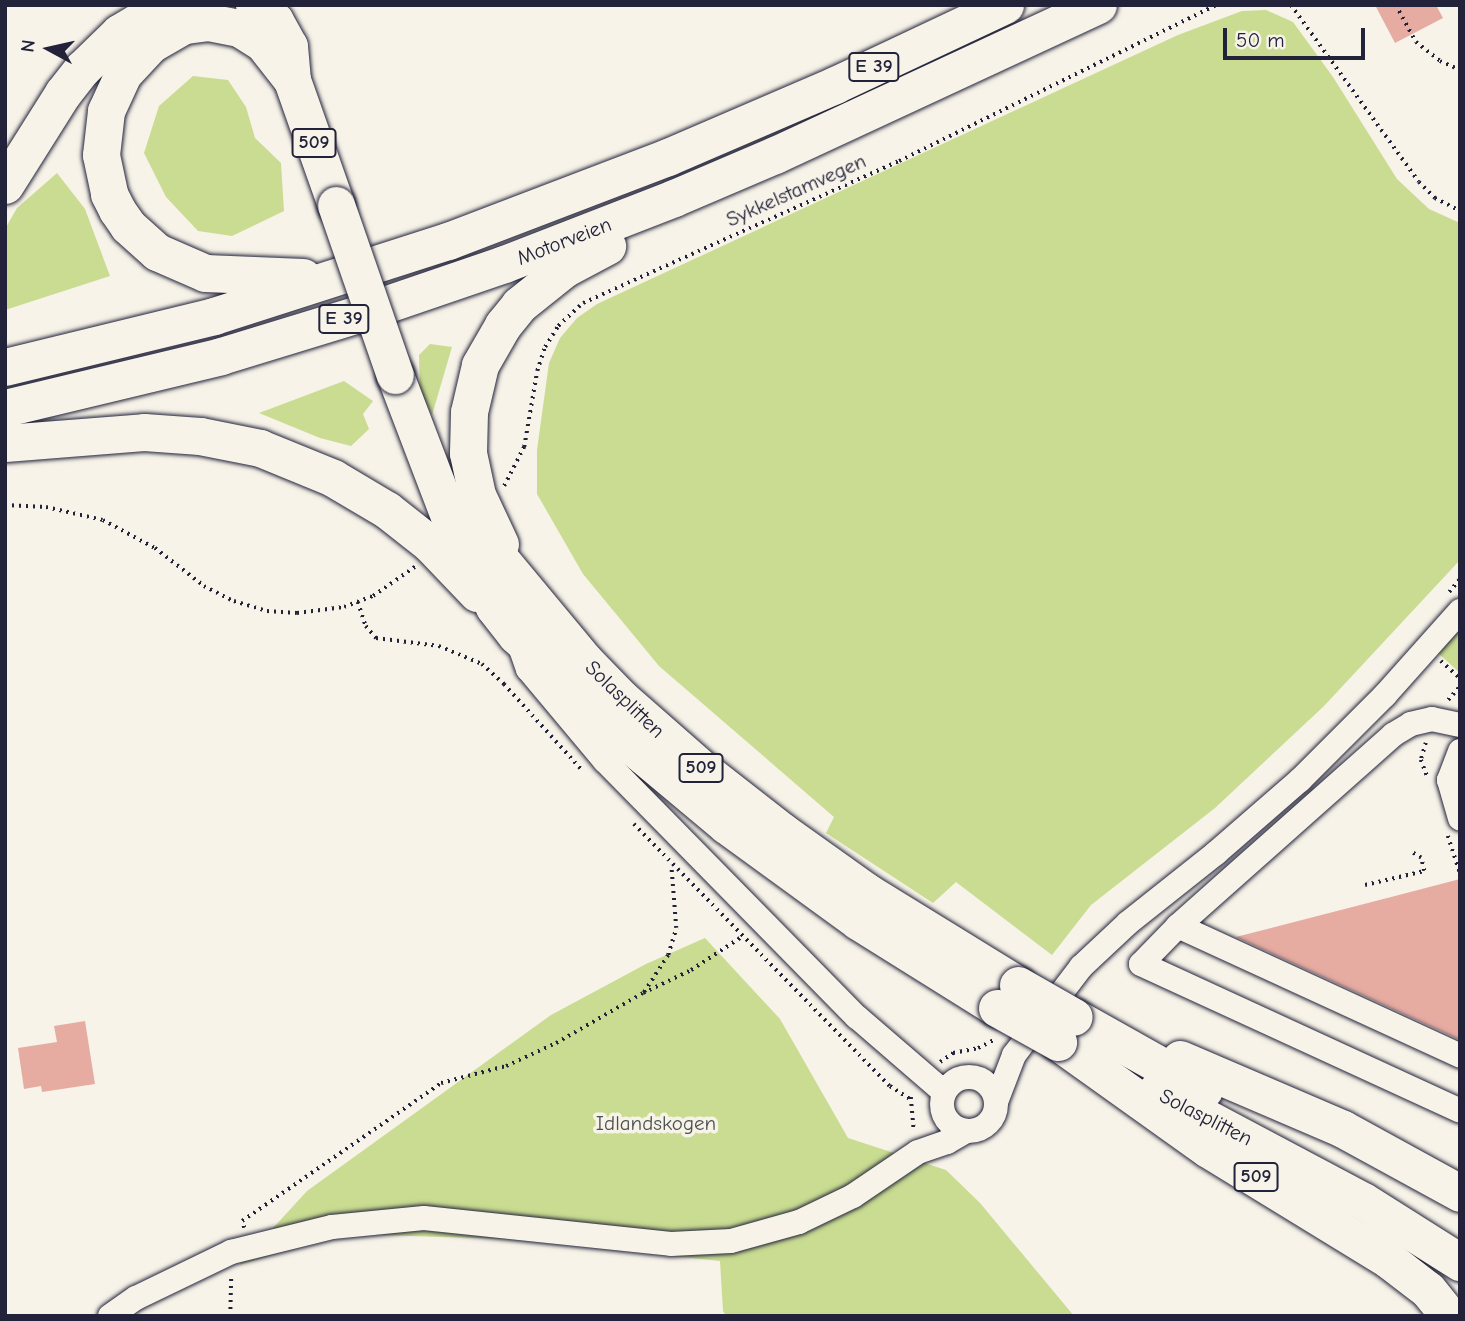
<!DOCTYPE html>
<style>
body{margin:0}
#map{position:relative;width:1465px;height:1321px;overflow:hidden;background:#f7f3e8;font-family:"Comic Neue",sans-serif}
div>[style]{position:absolute}
[style*='--x']{left:calc(var(--x)*1px);top:calc(var(--y)*1px);width:calc(var(--w)*1px);rotate:calc(var(--a)*1deg)}
.green>*{inset:0;background:#c9dc91}
.building>*{inset:0;background:#e6aca2}
.path>*{height:3.5px;margin-top:-1.75px;transform-origin:0;background:repeating-linear-gradient(90deg,#22223b 0 2px,transparent 0 7px)}
.roads{filter:drop-shadow(0 0 2px #22223b) drop-shadow(0 0 2px #22223b)}
.minor>*{height:24px;margin:-12px;padding:0 12px;transform-origin:12px;border-radius:12px;background:#f7f3e8}
.minor>.ring{margin:-12px;padding:0;box-sizing:content-box;background:none;border:24px solid #f7f3e8;border-radius:50%}
.highway>*{height:37px;margin:-18.5px;padding:0 18.5px;transform-origin:18.5px;border-radius:18.5px;background:#f7f3e8}
.bridges{filter:drop-shadow(0 0 2px #22223b) drop-shadow(0 0 2px #22223b)}
.highway-bridge>*{height:37px;margin:-18.5px;padding:0 18.5px;transform-origin:18.5px;border-radius:18.5px;background:#f7f3e8}
span{translate:-50% -50%;white-space:nowrap;text-align:center;line-height:1.15;-webkit-text-stroke:7px #f7f3e8;paint-order:stroke}
.shield-label span{padding:2px 5px;background:#f7f3e8;border:2px solid;border-radius:5px;-webkit-text-stroke-width:0}
.shield-label{font-size:19px;color:#22223b;font-weight:700}
.street-label{font-size:21px;color:#22223b}
.park-label{font-size:21px;color:#4c5050}
.frame{position:absolute;inset:0;border:7px solid #22223b;pointer-events:none}
.north{position:absolute;left:14px;top:14px;width:70px;height:70px;-webkit-text-stroke:5px #f7f3e8;paint-order:stroke;rotate:278deg;font-size:19px;font-weight:700;line-height:28px;text-align:center;color:#22223b}
.north::after{content:'';display:block;margin:auto;width:24px;height:32px;background:#22223b;clip-path:polygon(50% 0,100% 100%,50% 72%,0 100%)}
.scale{position:absolute;left:1223px;top:28px;width:142px;height:32px;box-sizing:border-box;border:4px solid #22223b;border-top:0;padding-left:9px;font-size:21px;line-height:24px;white-space:nowrap;color:#22223b;-webkit-text-stroke:5px #f7f3e8;paint-order:stroke}
</style>
<div id="map">
<div class="green">
<i style="clip-path:polygon(1266px 10px,1293px 22px,1333px 77px,1397px 179px,1429px 209px,1460px 223px,1460px 560px,1324px 706px,1215px 808px,1091px 905px,1052px 955px,956px 882px,933px 903px,826px 833px,834px 817px,659px 666px,583px 574px,537px 494px,537px 450px,549px 363px,560px 338px,577px 318px,597px 304px,1178px 35px,1242px 11px)"></i>
<i style="clip-path:polygon(193px 76px,228px 80px,246px 107px,255px 138px,281px 163px,284px 211px,232px 236px,198px 231px,166px 197px,144px 153px,159px 106px)"></i>
<i style="clip-path:polygon(57px 173px,85px 209px,110px 276px,5px 310px,5px 229px,17px 208px)"></i>
<i style="clip-path:polygon(430px 344px,452px 347px,432px 415px,420px 391px,419px 355px)"></i>
<i style="clip-path:polygon(344px 381px,373px 401px,363px 414px,369px 429px,351px 446px,320px 438px,259px 413px)"></i>
<i style="clip-path:polygon(1460px 627px,1460px 673px,1438px 653px)"></i>
<i style="clip-path:polygon(705px 938px,780px 1019px,848px 1138px,946px 1170px,980px 1203px,1074px 1316px,726px 1316px,723px 1311px,720px 1261px,508px 1239px,345px 1234px,239px 1265px,307px 1191px,551px 1015px,646px 964px)"></i>
</div>
<div class="building">
<i style="clip-path:polygon(1375px 5px,1436px 5px,1443px 18px,1395px 43px)"></i>
<i style="clip-path:polygon(1460px 879px,1460px 1040px,1236px 937px,1395px 896px)"></i>
<i style="clip-path:polygon(85px 1021px,95px 1084px,42px 1092px,41px 1086px,24px 1089px,18px 1048px,57px 1042px,54px 1026px)"></i>
</div>
<div class="path">
<i style="--x:1291;--y:5;--w:218;--a:54.1"></i>
<i style="--x:1419;--y:182;--w:23;--a:45"></i>
<i style="--x:1435;--y:198;--w:28;--a:27"></i>
<i style="--x:1396;--y:5;--w:42;--a:61.6"></i>
<i style="--x:1416;--y:42;--w:31;--a:38"></i>
<i style="--x:1440;--y:61;--w:22;--a:24"></i>
<i style="--x:1459;--y:119;--w:1;--a:-45"></i>
<i style="--x:504;--y:486;--w:44;--a:-62.9"></i>
<i style="--x:524;--y:447;--w:77;--a:-80.3"></i>
<i style="--x:537;--y:371;--w:25;--a:-72"></i>
<i style="--x:545;--y:347;--w:25;--a:-58"></i>
<i style="--x:558;--y:326;--w:34;--a:-43"></i>
<i style="--x:583;--y:303;--w:346;--a:-24.2"></i>
<i style="--x:899;--y:161;--w:353;--a:-26.2"></i>
<i style="--x:5;--y:505;--w:41;--a:2.8"></i>
<i style="--x:46;--y:507;--w:58;--a:12.8"></i>
<i style="--x:103;--y:520;--w:59;--a:28.3"></i>
<i style="--x:155;--y:548;--w:62;--a:37.8"></i>
<i style="--x:204;--y:586;--w:34;--a:27"></i>
<i style="--x:234;--y:601;--w:34;--a:17"></i>
<i style="--x:267;--y:611;--w:30;--a:4"></i>
<i style="--x:297;--y:613;--w:47;--a:-7.3"></i>
<i style="--x:344;--y:607;--w:31;--a:-21"></i>
<i style="--x:373;--y:596;--w:52;--a:-34.9"></i>
<i style="--x:1449;--y:592;--w:17;--a:-50"></i>
<i style="--x:358;--y:602;--w:25;--a:72"></i>
<i style="--x:366;--y:626;--w:16;--a:50"></i>
<i style="--x:376;--y:638;--w:64;--a:7.2"></i>
<i style="--x:439;--y:646;--w:47;--a:22.7"></i>
<i style="--x:482;--y:664;--w:30;--a:42"></i>
<i style="--x:504;--y:684;--w:118;--a:47.8"></i>
<i style="--x:1441;--y:661;--w:25;--a:42"></i>
<i style="--x:1448;--y:700;--w:18;--a:-49"></i>
<i style="--x:1426;--y:743;--w:18;--a:106"></i>
<i style="--x:1421;--y:760;--w:17;--a:69"></i>
<i style="--x:634;--y:824;--w:366;--a:45.7"></i>
<i style="--x:890;--y:1086;--w:24;--a:33"></i>
<i style="--x:1448;--y:836;--w:38;--a:72"></i>
<i style="--x:1365;--y:885;--w:61;--a:-13.3"></i>
<i style="--x:1424;--y:871;--w:13;--a:-103"></i>
<i style="--x:1421;--y:858;--w:12;--a:-149"></i>
<i style="--x:644;--y:992;--w:44;--a:-57"></i>
<i style="--x:668;--y:955;--w:28;--a:-73"></i>
<i style="--x:676;--y:928;--w:63;--a:-94.5"></i>
<i style="--x:940;--y:1062;--w:16;--a:-35"></i>
<i style="--x:953;--y:1053;--w:25;--a:-11"></i>
<i style="--x:978;--y:1048;--w:20;--a:-27"></i>
<i style="--x:911;--y:1097;--w:33;--a:85"></i>
<i style="--x:244;--y:1228;--w:7;--a:-106"></i>
<i style="--x:242;--y:1221;--w:242;--a:-34.7"></i>
<i style="--x:441;--y:1083;--w:67;--a:-14.7"></i>
<i style="--x:506;--y:1066;--w:55;--a:-24.7"></i>
<i style="--x:556;--y:1043;--w:100;--a:-29.9"></i>
<i style="--x:643;--y:993;--w:53;--a:-25.6"></i>
<i style="--x:691;--y:970;--w:62;--a:-33.2"></i>
<i style="--x:230;--y:1316;--w:40;--a:-88.6"></i>
</div>
<div class="roads">
<div class="minor">
<i style="--x:522;--y:652;--w:18;--a:71"></i>
<i style="--x:528;--y:669;--w:120;--a:50.1"></i>
<i style="--x:605;--y:761;--w:359;--a:45.5"></i>
<i style="--x:857;--y:1017;--w:115;--a:40.8"></i>
<i style="--x:1460;--y:725;--w:29;--a:-168"></i>
<i style="--x:1432;--y:719;--w:22;--a:167"></i>
<i style="--x:1411;--y:724;--w:21;--a:149"></i>
<i style="--x:1393;--y:735;--w:288;--a:138.4"></i>
<i style="--x:1178;--y:926;--w:53;--a:134.2"></i>
<i style="--x:1141;--y:964;--w:351;--a:24.7"></i>
<i style="--x:1449;--y:780;--w:31;--a:-69"></i>
<i style="--x:1460;--y:781;--w:11;--a:-175"></i>
<i style="--x:1449;--y:780;--w:40;--a:74"></i>
<i style="--x:1178;--y:926;--w:311;--a:24.7"></i>
<i class="ring" style="left:942px;top:1077px;width:30px;height:30px"></i>
<i style="--x:996;--y:1102;--w:50;--a:-69"></i>
<i style="--x:1014;--y:1055;--w:111;--a:-52.7"></i>
<i style="--x:1081;--y:967;--w:64;--a:-43.1"></i>
<i style="--x:1128;--y:923;--w:112;--a:-38.5"></i>
<i style="--x:1216;--y:853;--w:111;--a:-41"></i>
<i style="--x:1300;--y:780;--w:120;--a:-45"></i>
<i style="--x:1385;--y:695;--w:113;--a:-48.2"></i>
<i style="--x:110;--y:1316;--w:32;--a:-35"></i>
<i style="--x:136;--y:1298;--w:106;--a:-25.8"></i>
<i style="--x:231;--y:1252;--w:104;--a:-13.9"></i>
<i style="--x:332;--y:1227;--w:92;--a:-5.6"></i>
<i style="--x:424;--y:1218;--w:248;--a:6"></i>
<i style="--x:671;--y:1244;--w:60;--a:-2.9"></i>
<i style="--x:731;--y:1241;--w:71;--a:-15.6"></i>
<i style="--x:799;--y:1222;--w:60;--a:-25.7"></i>
<i style="--x:853;--y:1196;--w:78;--a:-34.1"></i>
<i style="--x:918;--y:1152;--w:31;--a:-19"></i>
<i style="--x:947;--y:1142;--w:20;--a:-30"></i>
</div>
<div class="highway">
<i style="--x:254;--y:5;--w:26;--a:37"></i>
<i style="--x:275;--y:21;--w:29;--a:61"></i>
<i style="--x:289;--y:46;--w:34;--a:85"></i>
<i style="--x:292;--y:80;--w:133;--a:70.6"></i>
<i style="--x:292;--y:80;--w:47;--a:-128.1"></i>
<i style="--x:263;--y:43;--w:28;--a:-148"></i>
<i style="--x:239;--y:28;--w:31;--a:-169"></i>
<i style="--x:209;--y:22;--w:25;--a:173"></i>
<i style="--x:184;--y:25;--w:38;--a:150"></i>
<i style="--x:151;--y:44;--w:41;--a:133"></i>
<i style="--x:123;--y:74;--w:41;--a:114.7"></i>
<i style="--x:106;--y:111;--w:44;--a:96.5"></i>
<i style="--x:101;--y:155;--w:40;--a:78"></i>
<i style="--x:109;--y:194;--w:18;--a:63"></i>
<i style="--x:117;--y:210;--w:19;--a:55"></i>
<i style="--x:128;--y:226;--w:39;--a:42"></i>
<i style="--x:157;--y:252;--w:52;--a:23.6"></i>
<i style="--x:205;--y:273;--w:98;--a:2.3"></i>
<i style="--x:5;--y:185;--w:109;--a:-57.8"></i>
<i style="--x:63;--y:93;--w:31;--a:-52"></i>
<i style="--x:82;--y:69;--w:52;--a:-44.2"></i>
<i style="--x:119;--y:33;--w:55;--a:-30.8"></i>
<i style="--x:5;--y:367;--w:215;--a:-13.7"></i>
<i style="--x:214;--y:316;--w:246;--a:-17.8"></i>
<i style="--x:448;--y:241;--w:235;--a:-20.9"></i>
<i style="--x:668;--y:157;--w:182;--a:-23.3"></i>
<i style="--x:835;--y:85;--w:188;--a:-25.2"></i>
<i style="--x:395;--y:375;--w:154;--a:69.1"></i>
<i style="--x:450;--y:519;--w:98;--a:63.4"></i>
<i style="--x:494;--y:607;--w:36;--a:52"></i>
<i style="--x:516;--y:635;--w:163;--a:43.8"></i>
<i style="--x:634;--y:748;--w:120;--a:39.9"></i>
<i style="--x:726;--y:825;--w:163;--a:36"></i>
<i style="--x:858;--y:921;--w:164;--a:32"></i>
<i style="--x:5;--y:408;--w:222;--a:-13.5"></i>
<i style="--x:221;--y:356;--w:140;--a:-17"></i>
<i style="--x:355;--y:315;--w:157;--a:-18.9"></i>
<i style="--x:504;--y:264;--w:182;--a:-21.2"></i>
<i style="--x:674;--y:198;--w:110;--a:-23.1"></i>
<i style="--x:775;--y:155;--w:356;--a:-24.9"></i>
<i style="--x:5;--y:443;--w:139;--a:-4.5"></i>
<i style="--x:144;--y:432;--w:56;--a:4.1"></i>
<i style="--x:200;--y:436;--w:61;--a:11.3"></i>
<i style="--x:260;--y:448;--w:79;--a:22.3"></i>
<i style="--x:333;--y:478;--w:63;--a:30.7"></i>
<i style="--x:387;--y:510;--w:55;--a:38.3"></i>
<i style="--x:430;--y:544;--w:68;--a:46.2"></i>
<i style="--x:472;--y:525;--w:175;--a:50.3"></i>
<i style="--x:584;--y:660;--w:53;--a:45.8"></i>
<i style="--x:621;--y:698;--w:106;--a:41.2"></i>
<i style="--x:701;--y:768;--w:104;--a:38"></i>
<i style="--x:783;--y:832;--w:103;--a:35.5"></i>
<i style="--x:867;--y:892;--w:177;--a:31.6"></i>
<i style="--x:500;--y:544;--w:54;--a:-115.1"></i>
<i style="--x:477;--y:495;--w:43;--a:-102.1"></i>
<i style="--x:468;--y:453;--w:41;--a:-88.6"></i>
<i style="--x:469;--y:412;--w:48;--a:-76.8"></i>
<i style="--x:480;--y:365;--w:46;--a:-60.1"></i>
<i style="--x:503;--y:325;--w:26;--a:-51"></i>
<i style="--x:519;--y:305;--w:58;--a:-38.7"></i>
<i style="--x:564;--y:269;--w:49;--a:-28.1"></i>
<i style="--x:1074;--y:1017;--w:149;--a:29.3"></i>
<i style="--x:1058;--y:1042;--w:184;--a:35.5"></i>
<i style="--x:1208;--y:1149;--w:212;--a:31.5"></i>
<i style="--x:1389;--y:1260;--w:49;--a:37.6"></i>
<i style="--x:1428;--y:1290;--w:33;--a:51"></i>
<i style="--x:1180;--y:1059;--w:177;--a:23.2"></i>
<i style="--x:1343;--y:1129;--w:133;--a:28.7"></i>
<i style="--x:1156;--y:1091;--w:234;--a:28"></i>
<i style="--x:1363;--y:1201;--w:115;--a:32.2"></i>
</div>
</div>
<div class="bridges">
<div class="highway-bridge">
<i style="--x:336;--y:205;--w:180;--a:70.9"></i>
<i style="--x:1018;--y:985;--w:64;--a:29.7"></i>
<i style="--x:997;--y:1008;--w:70;--a:29.1"></i>
</div>
</div>
<div class="shield-label">
<span style="left:874px;top:67px">E 39</span>
<span style="left:314px;top:143px">509</span>
<span style="left:344px;top:319px">E 39</span>
<span style="left:701px;top:768px">509</span>
<span style="left:1256px;top:1177px">509</span>
</div>
<div class="street-label">
<span style="left:796px;top:190px;rotate:-24deg">Sykkelstamvegen</span>
<span style="left:564px;top:241px;rotate:-21deg">Motorveien</span>
<span style="left:625px;top:699px;rotate:44deg">Solasplitten</span>
<span style="left:1206px;top:1117px;rotate:27deg">Solasplitten</span>
</div>
<div class="park-label">
<span style="left:656px;top:1123px">Idlandskogen</span>
</div>
<div class="frame"></div>
<div class="north">N</div>
<div class="scale">50 m</div>
</div>
